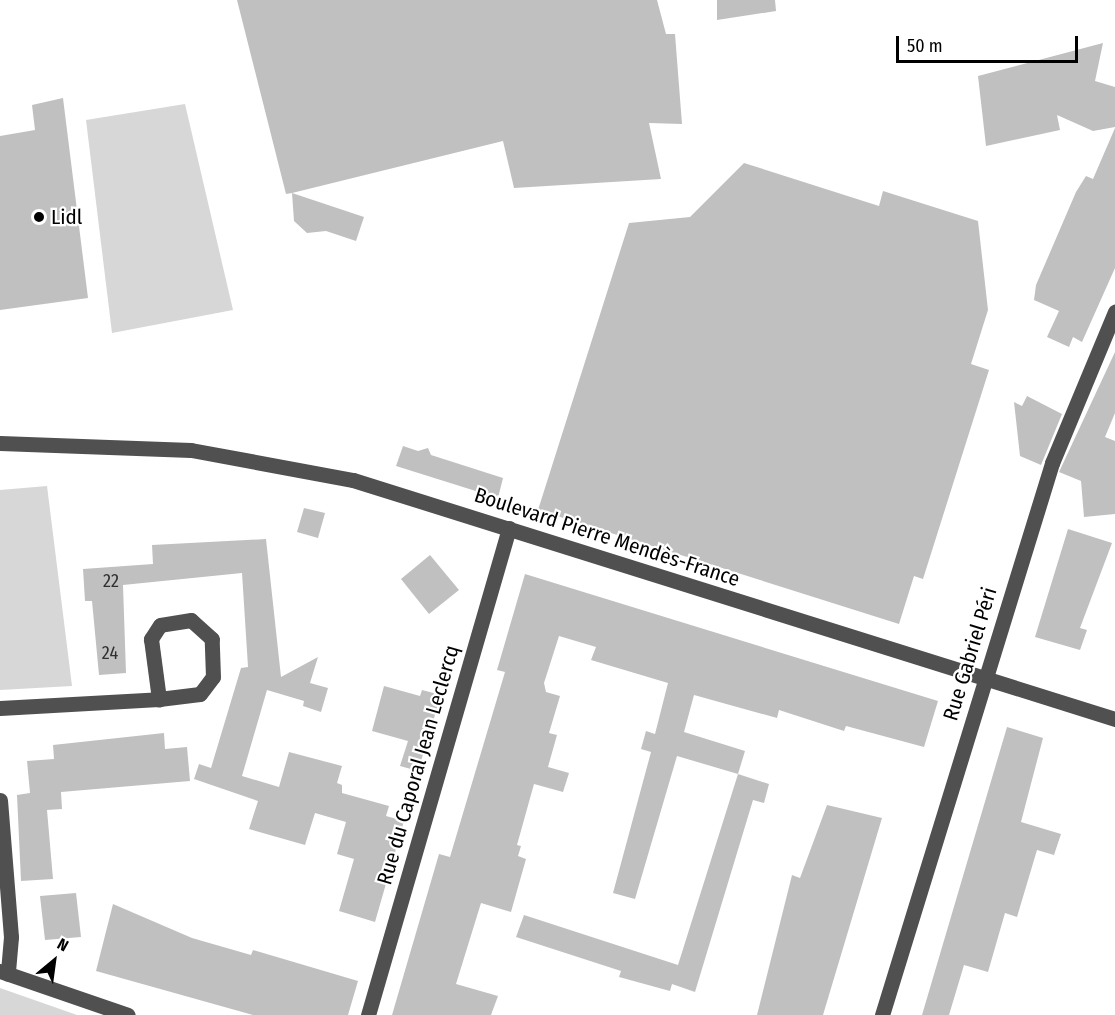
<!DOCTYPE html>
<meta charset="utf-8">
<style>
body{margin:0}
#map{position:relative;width:1115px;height:1015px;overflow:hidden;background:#fff;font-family:"Fira Sans Condensed",sans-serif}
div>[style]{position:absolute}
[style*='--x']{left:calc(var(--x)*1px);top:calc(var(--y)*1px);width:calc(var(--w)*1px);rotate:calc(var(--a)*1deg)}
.green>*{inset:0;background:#d7d7d7}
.building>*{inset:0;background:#c0c0c0}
.minor>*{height:15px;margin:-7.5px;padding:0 7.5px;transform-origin:7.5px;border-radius:7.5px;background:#505050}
.dots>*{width:16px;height:16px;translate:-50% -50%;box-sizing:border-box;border:3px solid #fff;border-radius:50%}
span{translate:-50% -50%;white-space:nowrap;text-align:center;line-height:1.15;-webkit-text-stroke:4.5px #fff;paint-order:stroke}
.number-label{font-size:18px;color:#303030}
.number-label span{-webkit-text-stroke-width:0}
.poi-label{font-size:21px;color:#000}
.left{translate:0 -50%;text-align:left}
.street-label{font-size:21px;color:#000}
.north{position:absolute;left:24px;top:931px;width:60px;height:60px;-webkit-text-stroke:4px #fff;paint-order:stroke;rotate:29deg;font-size:16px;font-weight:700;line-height:24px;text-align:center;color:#000}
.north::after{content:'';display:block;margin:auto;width:21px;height:27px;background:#000;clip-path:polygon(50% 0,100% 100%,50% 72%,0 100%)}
.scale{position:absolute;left:896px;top:36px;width:182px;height:27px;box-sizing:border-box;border:3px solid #000;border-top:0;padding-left:8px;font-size:18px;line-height:21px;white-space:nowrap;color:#000;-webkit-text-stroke:4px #fff;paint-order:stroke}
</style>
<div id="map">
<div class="green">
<i style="clip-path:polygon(185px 104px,233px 310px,112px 333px,86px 120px)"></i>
<i style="clip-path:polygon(47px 486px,72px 686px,0 690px,0 490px)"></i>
<i style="clip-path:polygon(0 988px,77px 1015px,0 1015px)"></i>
</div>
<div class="building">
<i style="clip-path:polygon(237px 0,657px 0,666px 34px,675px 34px,682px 124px,649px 123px,661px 179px,514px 188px,503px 141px,292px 193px,364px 217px,356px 241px,326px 231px,307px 233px,294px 221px,292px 193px,286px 194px)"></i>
<i style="clip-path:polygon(717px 0,775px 0,776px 11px,717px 20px)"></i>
<i style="clip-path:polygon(1103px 43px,1095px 81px,1115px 87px,1115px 127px,1093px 131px,1057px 115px,1060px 130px,986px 146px,978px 76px)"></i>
<i style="clip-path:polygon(63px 98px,88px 298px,0 310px,0 136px,35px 130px,32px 105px)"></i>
<i style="clip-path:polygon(1115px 128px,1115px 268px,1082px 342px,1073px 337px,1069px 347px,1047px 337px,1059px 311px,1034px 300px,1036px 285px,1076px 192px,1086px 176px,1093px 179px)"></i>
<i style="clip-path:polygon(744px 163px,879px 206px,883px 191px,978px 221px,988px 310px,971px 364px,989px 370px,923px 579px,914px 576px,899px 624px,538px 510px,629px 223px,690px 217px)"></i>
<i style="clip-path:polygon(1115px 352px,1115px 413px,1105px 437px,1115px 441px,1115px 514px,1084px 517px,1081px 481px,1059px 472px)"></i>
<i style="clip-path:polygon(1027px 396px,1062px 414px,1041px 465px,1020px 456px,1014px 402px,1022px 406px)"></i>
<i style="clip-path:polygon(403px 446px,418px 451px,428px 448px,431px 455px,503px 478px,498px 498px,396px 466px)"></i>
<i style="clip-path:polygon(304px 508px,325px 513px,318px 538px,297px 532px)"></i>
<i style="clip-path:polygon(1068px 529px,1112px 543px,1080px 628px,1087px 630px,1080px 650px,1035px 637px)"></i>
<i style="clip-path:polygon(266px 539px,281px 677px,318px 657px,310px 683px,328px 688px,321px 712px,303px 706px,304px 701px,267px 690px,242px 776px,279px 787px,289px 752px,342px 766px,337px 783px,342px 785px,342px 793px,389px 806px,386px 816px,404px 821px,375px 922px,339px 911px,354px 859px,337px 854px,346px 822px,315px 813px,305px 845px,249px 829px,258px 801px,194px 779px,199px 764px,211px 768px,241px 668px,248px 667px,242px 573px,123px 585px,126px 673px,99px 675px,92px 601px,85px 601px,83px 569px,153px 564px,152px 545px)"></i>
<i style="clip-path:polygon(430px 555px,459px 590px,429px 614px,401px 579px)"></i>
<i style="clip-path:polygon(525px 574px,938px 701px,924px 747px,846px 726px,844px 731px,779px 710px,777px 718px,694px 695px,684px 732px,745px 751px,738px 774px,677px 756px,635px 899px,613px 893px,651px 752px,641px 749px,646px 731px,655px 734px,668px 683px,591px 660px,596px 647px,559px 636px,544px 683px,546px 692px,560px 696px,549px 733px,557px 735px,548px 767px,569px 773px,563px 792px,534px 784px,517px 845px,521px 846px,518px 856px,526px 859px,511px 912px,481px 903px,456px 984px,498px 996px,491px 1015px,392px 1015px,439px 854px,450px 857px,505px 672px,497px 670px)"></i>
<i style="clip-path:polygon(384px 686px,420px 696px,422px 690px,441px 695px,418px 771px,400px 766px,408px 741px,372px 731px)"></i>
<i style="clip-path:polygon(1007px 727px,1043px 738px,1021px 822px,1061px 834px,1054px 855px,1037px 850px,1017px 917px,1005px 913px,988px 972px,964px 965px,949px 1015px,922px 1015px)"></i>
<i style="clip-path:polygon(164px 733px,165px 749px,187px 747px,190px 781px,61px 792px,62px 809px,47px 810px,53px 879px,21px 881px,17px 795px,30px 793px,27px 761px,54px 759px,53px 745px)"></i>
<i style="clip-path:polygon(738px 774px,769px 784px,764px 803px,753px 800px,695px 992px,672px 984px,670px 991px,619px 977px,621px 971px,516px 937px,524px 915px,678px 965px)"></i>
<i style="clip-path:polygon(827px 805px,882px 818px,823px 1015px,757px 1015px,792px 875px,800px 878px)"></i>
<i style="clip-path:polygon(76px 893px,81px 937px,45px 940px,40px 896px)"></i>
<i style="clip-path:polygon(113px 904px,192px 938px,251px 955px,253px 950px,358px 981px,348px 1015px,253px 1015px,96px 971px)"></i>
</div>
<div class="minor">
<i style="--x:0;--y:443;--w:191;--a:2.1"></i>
<i style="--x:191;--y:450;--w:165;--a:10.5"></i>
<i style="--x:353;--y:480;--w:799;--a:17.41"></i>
<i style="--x:0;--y:708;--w:159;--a:-3.2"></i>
<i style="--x:159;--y:699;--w:41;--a:-7"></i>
<i style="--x:200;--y:694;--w:21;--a:-53"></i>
<i style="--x:213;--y:677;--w:38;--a:-92"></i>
<i style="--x:212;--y:639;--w:28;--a:-138"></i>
<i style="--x:191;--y:620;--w:31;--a:171"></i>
<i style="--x:160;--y:625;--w:17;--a:123"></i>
<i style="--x:151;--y:639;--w:61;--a:82.4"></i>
<i style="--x:0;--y:800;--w:137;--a:85.4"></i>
<i style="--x:11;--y:937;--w:37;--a:95"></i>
<i style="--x:0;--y:971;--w:135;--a:19"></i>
<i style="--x:368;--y:1015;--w:507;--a:-73.85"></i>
<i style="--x:882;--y:1015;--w:578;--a:-72.88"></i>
<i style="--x:1052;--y:463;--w:164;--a:-67.4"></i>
</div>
<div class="dots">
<i style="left:39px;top:217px;background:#000"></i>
</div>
<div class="number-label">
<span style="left:111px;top:581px">22</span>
<span style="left:110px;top:653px">24</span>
</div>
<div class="poi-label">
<span class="left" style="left:51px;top:217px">Lidl</span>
</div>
<div class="street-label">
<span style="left:607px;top:537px;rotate:18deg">Boulevard Pierre Mendès-France</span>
<span style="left:970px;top:654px;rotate:-73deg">Rue Gabriel Péri</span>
<span style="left:418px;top:765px;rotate:-74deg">Rue du Caporal Jean Leclercq</span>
</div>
<div class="north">N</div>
<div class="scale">50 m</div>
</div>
